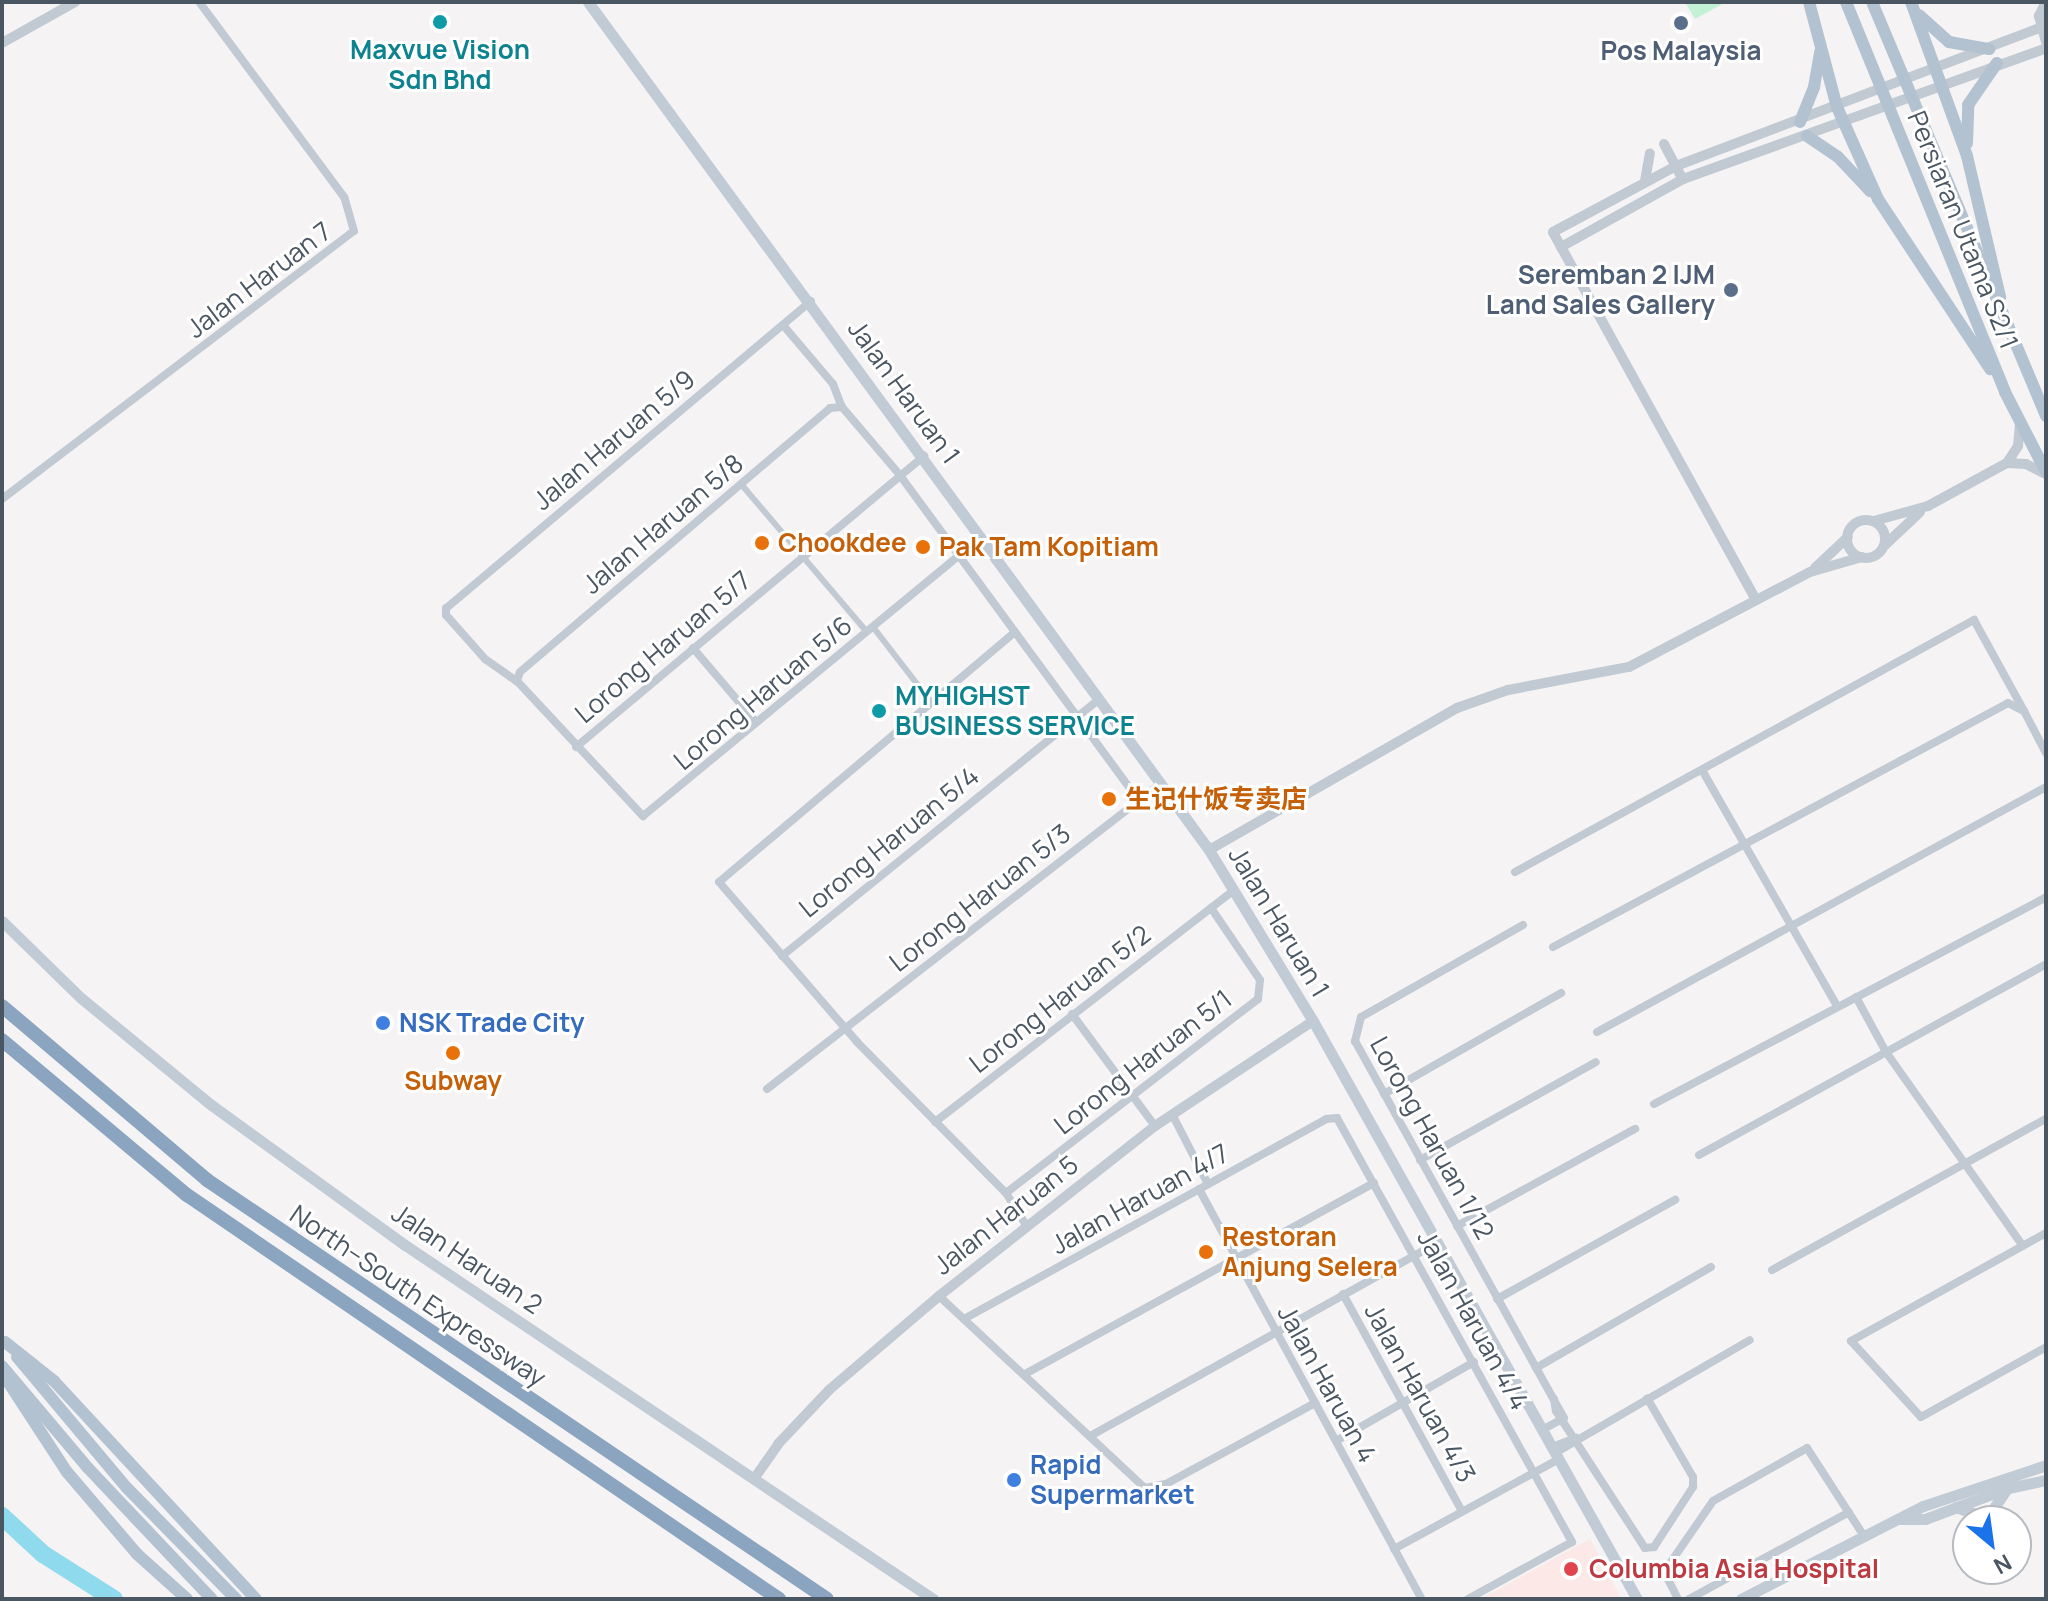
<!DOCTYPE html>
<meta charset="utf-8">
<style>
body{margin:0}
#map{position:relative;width:2048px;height:1601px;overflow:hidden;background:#f5f3f3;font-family:Manrope,"Noto Sans SC",sans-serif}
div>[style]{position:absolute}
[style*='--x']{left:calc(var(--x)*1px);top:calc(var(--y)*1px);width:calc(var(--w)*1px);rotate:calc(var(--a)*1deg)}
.medical>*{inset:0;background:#fce8e6}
.green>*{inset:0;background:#c3f1d5}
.river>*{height:18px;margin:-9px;padding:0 9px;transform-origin:9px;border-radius:9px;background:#90daee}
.pedestrian>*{height:6px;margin:-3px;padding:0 3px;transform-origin:3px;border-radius:3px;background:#c1cad2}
.minor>*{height:8px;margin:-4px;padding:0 4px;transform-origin:4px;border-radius:4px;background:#c1cad2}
.tertiary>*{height:10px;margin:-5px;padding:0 5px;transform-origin:5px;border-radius:5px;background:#c1cad2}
.tertiary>.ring{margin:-5px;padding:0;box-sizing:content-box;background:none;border:10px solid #c1cad2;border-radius:50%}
.secondary>*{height:11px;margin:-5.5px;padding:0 5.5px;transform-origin:5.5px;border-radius:5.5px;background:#c1cbd6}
.primary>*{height:12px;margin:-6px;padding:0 6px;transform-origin:6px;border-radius:6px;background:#b3c2d1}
.motorway>*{height:14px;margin:-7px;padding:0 7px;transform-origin:7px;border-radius:7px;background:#8ba5c1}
.dots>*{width:22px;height:22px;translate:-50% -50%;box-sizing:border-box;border:4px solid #fff;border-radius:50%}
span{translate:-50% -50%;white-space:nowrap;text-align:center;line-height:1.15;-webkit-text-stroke:6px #fff;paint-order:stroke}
.culture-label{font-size:26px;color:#0d838f;font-weight:700}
.left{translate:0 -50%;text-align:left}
.service-label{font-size:26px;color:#4e5e75;font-weight:700}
.right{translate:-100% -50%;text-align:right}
.street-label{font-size:26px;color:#4a5661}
.food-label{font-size:26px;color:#c56008;font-weight:700}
.shop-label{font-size:26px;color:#366cbe;font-weight:700}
.health-label{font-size:26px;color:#be3a42;font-weight:700}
.frame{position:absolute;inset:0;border:4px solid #4a5661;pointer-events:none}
.north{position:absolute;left:1952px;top:1505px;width:80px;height:80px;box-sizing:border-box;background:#fff;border:2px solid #b7bbc0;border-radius:50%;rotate:151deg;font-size:22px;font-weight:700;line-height:32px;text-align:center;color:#4a5661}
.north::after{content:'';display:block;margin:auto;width:28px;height:36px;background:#1a73e8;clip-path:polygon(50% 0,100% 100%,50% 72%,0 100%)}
</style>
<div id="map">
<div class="medical">
<i style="clip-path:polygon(1590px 1539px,1621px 1599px,1481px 1599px)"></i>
</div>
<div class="green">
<i style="clip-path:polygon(1685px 2px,1726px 2px,1695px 19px)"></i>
</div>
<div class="river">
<i style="--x:2;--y:1516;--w:56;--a:42.8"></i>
<i style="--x:43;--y:1554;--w:84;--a:32.4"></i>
</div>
<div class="pedestrian">
<i style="--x:741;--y:484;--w:194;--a:49.6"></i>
<i style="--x:873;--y:627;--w:95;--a:52.3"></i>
</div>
<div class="minor">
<i style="--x:811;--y:301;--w:477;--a:139.9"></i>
<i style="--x:446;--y:608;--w:7;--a:90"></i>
<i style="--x:446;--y:615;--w:59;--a:48.4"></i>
<i style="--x:485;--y:659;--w:39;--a:35"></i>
<i style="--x:517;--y:681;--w:185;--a:47"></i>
<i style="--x:643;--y:816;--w:438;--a:-39.5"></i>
<i style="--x:783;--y:325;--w:77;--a:49.7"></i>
<i style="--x:833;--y:384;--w:25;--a:69"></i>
<i style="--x:842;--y:407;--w:88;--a:49.6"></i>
<i style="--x:899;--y:474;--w:403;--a:53.7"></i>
<i style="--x:2;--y:499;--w:442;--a:-37.3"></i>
<i style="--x:354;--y:231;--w:35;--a:-106"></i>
<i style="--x:344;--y:197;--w:243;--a:-126.6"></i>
<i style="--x:1015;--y:632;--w:387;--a:139.8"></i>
<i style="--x:719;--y:882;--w:211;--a:49.2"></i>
<i style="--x:857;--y:1042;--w:212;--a:45.4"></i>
<i style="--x:1006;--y:1193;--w:39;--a:58"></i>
<i style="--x:693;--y:648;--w:97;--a:49.6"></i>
<i style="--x:517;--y:681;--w:9;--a:-72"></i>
<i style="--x:520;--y:672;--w:407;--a:-40.4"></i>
<i style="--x:830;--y:408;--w:12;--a:-5"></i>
<i style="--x:576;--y:747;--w:454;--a:-39.9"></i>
<i style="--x:1702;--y:770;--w:273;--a:60.2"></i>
<i style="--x:1515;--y:872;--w:524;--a:-28.77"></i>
<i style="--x:1974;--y:620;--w:104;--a:61.2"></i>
<i style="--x:1523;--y:925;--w:186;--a:150.4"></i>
<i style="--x:1361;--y:1017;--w:25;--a:104"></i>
<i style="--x:1355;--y:1041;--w:431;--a:61"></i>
<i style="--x:1553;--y:947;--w:516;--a:-28.2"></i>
<i style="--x:2008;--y:703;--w:18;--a:27"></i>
<i style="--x:2024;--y:711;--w:47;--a:62.4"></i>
<i style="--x:782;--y:956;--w:407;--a:-39"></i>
<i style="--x:1856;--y:997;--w:63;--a:61.4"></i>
<i style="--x:1886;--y:1052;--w:237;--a:54.8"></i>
<i style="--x:1072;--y:1014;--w:139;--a:53.5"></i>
<i style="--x:1597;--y:1032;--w:511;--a:-28.62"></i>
<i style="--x:767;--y:1089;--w:497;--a:-37.8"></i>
<i style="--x:1384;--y:1094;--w:204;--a:-29.7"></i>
<i style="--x:1654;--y:1104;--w:443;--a:-27.8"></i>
<i style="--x:1172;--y:1114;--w:79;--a:62.8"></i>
<i style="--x:935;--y:1122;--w:378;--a:-37.8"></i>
<i style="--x:1699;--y:1155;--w:396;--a:-28.8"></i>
<i style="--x:1420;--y:1160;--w:201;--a:-29.1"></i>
<i style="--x:1199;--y:1189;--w:467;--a:61.5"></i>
<i style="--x:1006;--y:1193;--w:318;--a:-37.6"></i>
<i style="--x:1258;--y:999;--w:19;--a:-84"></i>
<i style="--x:1260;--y:980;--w:87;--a:-124.2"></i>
<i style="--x:1457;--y:1226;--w:203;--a:-28.6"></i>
<i style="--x:2046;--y:1233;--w:223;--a:151"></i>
<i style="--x:1851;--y:1341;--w:103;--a:47.4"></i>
<i style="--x:1921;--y:1417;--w:143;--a:-29.2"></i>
<i style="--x:1772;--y:1270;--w:313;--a:-28.9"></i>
<i style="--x:1343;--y:1294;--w:247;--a:61.3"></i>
<i style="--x:939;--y:1296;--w:282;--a:43"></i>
<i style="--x:1145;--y:1488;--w:21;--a:-11"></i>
<i style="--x:1166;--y:1484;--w:170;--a:-28.5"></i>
<i style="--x:1497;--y:1299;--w:204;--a:-29.1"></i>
<i style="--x:964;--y:1319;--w:414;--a:-28.9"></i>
<i style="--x:1326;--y:1119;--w:11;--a:-5"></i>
<i style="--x:1337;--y:1118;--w:485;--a:61"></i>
<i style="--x:1572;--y:1542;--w:119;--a:151.3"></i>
<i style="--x:1536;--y:1368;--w:202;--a:-30"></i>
<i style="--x:1025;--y:1374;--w:398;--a:-28.7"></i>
<i style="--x:1554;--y:1399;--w:12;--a:81"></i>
<i style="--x:1556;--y:1411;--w:163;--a:57"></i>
<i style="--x:1645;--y:1548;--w:9;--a:-6"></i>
<i style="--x:1654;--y:1547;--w:72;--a:-57"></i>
<i style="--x:1693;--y:1487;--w:10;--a:-90"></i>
<i style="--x:1693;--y:1477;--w:91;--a:-120.2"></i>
<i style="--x:1542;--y:1430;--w:25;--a:-29"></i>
<i style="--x:1092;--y:1435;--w:395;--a:-29.1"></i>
<i style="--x:1336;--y:1441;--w:159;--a:-29.8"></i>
<i style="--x:1552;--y:1447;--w:26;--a:-21"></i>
<i style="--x:1555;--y:1453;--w:225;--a:-30.1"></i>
<i style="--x:1394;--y:1549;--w:188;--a:-28.6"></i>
<i style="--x:1678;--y:1599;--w:30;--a:-117"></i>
<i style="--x:1664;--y:1572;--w:86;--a:-55.4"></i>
<i style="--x:1713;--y:1501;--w:108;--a:-29.4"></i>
<i style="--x:1807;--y:1448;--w:101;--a:57.1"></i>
<i style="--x:1689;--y:1599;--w:182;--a:-28.5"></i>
</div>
<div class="tertiary">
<i style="--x:2046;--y:2;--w:16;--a:117"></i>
<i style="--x:2039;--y:16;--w:27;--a:75"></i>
<i style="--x:2;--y:43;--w:84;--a:-29.3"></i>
<i style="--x:1664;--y:144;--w:40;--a:62"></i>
<i style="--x:1645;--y:181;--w:28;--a:-80"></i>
<i style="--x:1561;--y:247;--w:140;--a:-29.1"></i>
<i style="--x:1683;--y:179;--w:386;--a:-19.8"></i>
<i style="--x:2007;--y:463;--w:19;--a:3"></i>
<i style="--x:2026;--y:464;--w:22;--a:27"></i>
<i class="ring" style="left:1847px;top:520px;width:28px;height:28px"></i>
<i style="--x:1874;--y:521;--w:56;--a:-15.5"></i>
<i style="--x:1928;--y:506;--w:90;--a:-28.6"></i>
<i style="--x:2007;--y:463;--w:20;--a:-57"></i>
<i style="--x:2018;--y:446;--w:23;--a:-85"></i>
<i style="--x:1885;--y:545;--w:48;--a:-43.3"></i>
<i style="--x:1815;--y:568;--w:45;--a:-43.2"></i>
<i style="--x:1756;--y:600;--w:420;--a:-118.9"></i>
<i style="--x:1553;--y:232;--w:140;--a:-28.2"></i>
<i style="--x:1676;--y:166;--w:388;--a:-20.8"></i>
<i style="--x:1209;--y:850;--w:286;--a:-29.8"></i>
<i style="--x:1457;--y:708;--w:54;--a:-19.4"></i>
<i style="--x:1508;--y:690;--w:123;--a:-10.8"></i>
<i style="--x:1629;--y:667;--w:204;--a:-27.7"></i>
<i style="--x:1810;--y:572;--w:54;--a:-16.1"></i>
<i style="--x:756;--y:1476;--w:39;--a:-55"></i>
<i style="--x:778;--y:1444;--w:74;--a:-46.6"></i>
<i style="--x:829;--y:1390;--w:145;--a:-40.5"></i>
<i style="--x:939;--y:1296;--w:275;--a:-38.2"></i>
<i style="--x:1155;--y:1126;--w:190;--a:-33.6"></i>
</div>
<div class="secondary">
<i style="--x:588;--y:2;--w:1051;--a:53.78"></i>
<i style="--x:1209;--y:850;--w:200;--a:58.7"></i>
<i style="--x:1313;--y:1021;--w:663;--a:60.73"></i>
<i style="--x:2;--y:921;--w:110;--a:44.3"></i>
<i style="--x:81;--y:998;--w:167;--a:39.4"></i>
<i style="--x:210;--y:1104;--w:241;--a:35.9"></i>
<i style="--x:405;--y:1245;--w:636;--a:33.84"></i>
<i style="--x:1956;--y:1507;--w:33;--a:20"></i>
<i style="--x:1987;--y:1518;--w:34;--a:-56"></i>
<i style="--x:1901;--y:1519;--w:24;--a:0"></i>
<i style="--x:1925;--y:1519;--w:89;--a:-20.5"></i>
<i style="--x:2008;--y:1488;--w:39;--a:-12"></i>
<i style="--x:1741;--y:1599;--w:204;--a:-27.1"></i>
<i style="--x:1923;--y:1506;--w:130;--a:-18.4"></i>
</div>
<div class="primary">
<i style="--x:1809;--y:2;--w:109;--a:75.1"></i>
<i style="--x:1837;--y:107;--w:101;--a:66"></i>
<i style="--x:1878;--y:199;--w:204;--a:56.6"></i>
<i style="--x:1846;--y:2;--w:421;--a:67.8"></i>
<i style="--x:2005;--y:392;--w:90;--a:62.9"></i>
<i style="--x:1872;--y:2;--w:449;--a:67.2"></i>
<i style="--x:1911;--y:2;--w:164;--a:70"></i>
<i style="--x:1967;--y:156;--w:145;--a:76.8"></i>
<i style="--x:1919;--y:15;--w:40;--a:42"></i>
<i style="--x:1949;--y:42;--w:41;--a:9.9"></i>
<i style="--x:1800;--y:122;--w:38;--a:-68"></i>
<i style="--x:1814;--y:87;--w:36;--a:-80"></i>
<i style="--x:1807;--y:136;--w:37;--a:34"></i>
<i style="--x:1838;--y:157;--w:47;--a:46.7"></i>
<i style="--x:1967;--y:143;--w:38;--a:-88"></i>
<i style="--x:1968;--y:105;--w:51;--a:-55.4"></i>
<i style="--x:5;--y:1342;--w:63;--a:38.5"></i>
<i style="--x:54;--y:1381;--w:297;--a:47.2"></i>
<i style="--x:17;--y:1357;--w:171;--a:50"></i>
<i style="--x:127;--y:1488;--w:156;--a:45.5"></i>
<i style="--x:2;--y:1366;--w:133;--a:49.9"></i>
<i style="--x:88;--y:1468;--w:180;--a:46.6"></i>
<i style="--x:3;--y:1374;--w:117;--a:56.9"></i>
<i style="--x:67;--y:1472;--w:108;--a:49.5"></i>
<i style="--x:137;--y:1554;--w:67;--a:42"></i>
</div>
<div class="motorway">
<i style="--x:2;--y:1006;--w:269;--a:40.3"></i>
<i style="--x:207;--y:1180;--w:748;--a:34.05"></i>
<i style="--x:2;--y:1040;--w:241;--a:40"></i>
<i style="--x:187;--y:1195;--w:717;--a:34.31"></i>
</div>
<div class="dots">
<i style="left:440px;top:22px;background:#0f9aa8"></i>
<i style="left:1681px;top:23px;background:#5c6f8a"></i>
<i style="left:1731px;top:290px;background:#5c6f8a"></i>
<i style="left:762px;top:543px;background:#e8710a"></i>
<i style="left:923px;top:547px;background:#e8710a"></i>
<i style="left:879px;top:711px;background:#0f9aa8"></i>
<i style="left:1109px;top:799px;background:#e8710a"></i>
<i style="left:383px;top:1023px;background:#3f7fe0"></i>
<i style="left:453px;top:1053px;background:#e8710a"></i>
<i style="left:1206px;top:1252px;background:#e8710a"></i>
<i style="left:1014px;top:1480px;background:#3f7fe0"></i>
<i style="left:1571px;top:1569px;background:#e0444e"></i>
</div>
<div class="culture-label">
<span style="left:440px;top:65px">Maxvue Vision<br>Sdn Bhd</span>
<span class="left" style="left:895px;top:711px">MYHIGHST<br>BUSINESS SERVICE</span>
</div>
<div class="service-label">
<span style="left:1681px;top:51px">Pos Malaysia</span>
<span class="right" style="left:1715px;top:290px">Seremban 2 IJM<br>Land Sales Gallery</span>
</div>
<div class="street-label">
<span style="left:1963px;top:230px;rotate:68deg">Persiaran Utama S2/1</span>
<span style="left:259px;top:280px;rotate:-37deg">Jalan Haruan 7</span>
<span style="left:904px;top:392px;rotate:54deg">Jalan Haruan 1</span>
<span style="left:614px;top:440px;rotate:-40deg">Jalan Haruan 5/9</span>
<span style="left:663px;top:524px;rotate:-40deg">Jalan Haruan 5/8</span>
<span style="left:663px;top:647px;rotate:-40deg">Lorong Haruan 5/7</span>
<span style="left:763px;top:693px;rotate:-40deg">Lorong Haruan 5/6</span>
<span style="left:889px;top:842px;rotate:-39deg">Lorong Haruan 5/4</span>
<span style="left:980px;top:898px;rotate:-38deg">Lorong Haruan 5/3</span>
<span style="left:1279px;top:922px;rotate:59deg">Jalan Haruan 1</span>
<span style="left:1060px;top:999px;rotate:-38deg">Lorong Haruan 5/2</span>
<span style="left:1143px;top:1062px;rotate:-38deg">Lorong Haruan 5/1</span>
<span style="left:1432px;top:1138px;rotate:61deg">Lorong Haruan 1/12</span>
<span style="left:1140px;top:1199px;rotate:-29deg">Jalan Haruan 4/7</span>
<span style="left:1006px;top:1215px;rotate:-38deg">Jalan Haruan 5</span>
<span style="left:467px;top:1259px;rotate:34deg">Jalan Haruan 2</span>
<span style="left:418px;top:1296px;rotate:34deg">North–South Expressway</span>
<span style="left:1473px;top:1320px;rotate:61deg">Jalan Haruan 4/4</span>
<span style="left:1327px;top:1384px;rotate:61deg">Jalan Haruan 4</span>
<span style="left:1420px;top:1393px;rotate:61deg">Jalan Haruan 4/3</span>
</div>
<div class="food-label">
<span class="left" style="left:778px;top:543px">Chookdee</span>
<span class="left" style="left:939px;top:547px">Pak Tam Kopitiam</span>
<span class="left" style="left:1125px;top:799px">生记什饭专卖店</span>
<span style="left:453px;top:1081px">Subway</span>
<span class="left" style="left:1222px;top:1252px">Restoran<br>Anjung Selera</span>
</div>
<div class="shop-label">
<span class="left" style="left:399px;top:1023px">NSK Trade City</span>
<span class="left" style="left:1030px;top:1480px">Rapid<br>Supermarket</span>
</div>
<div class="health-label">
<span class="left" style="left:1589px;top:1569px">Columbia Asia Hospital</span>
</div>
<div class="frame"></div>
<div class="north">N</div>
</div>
